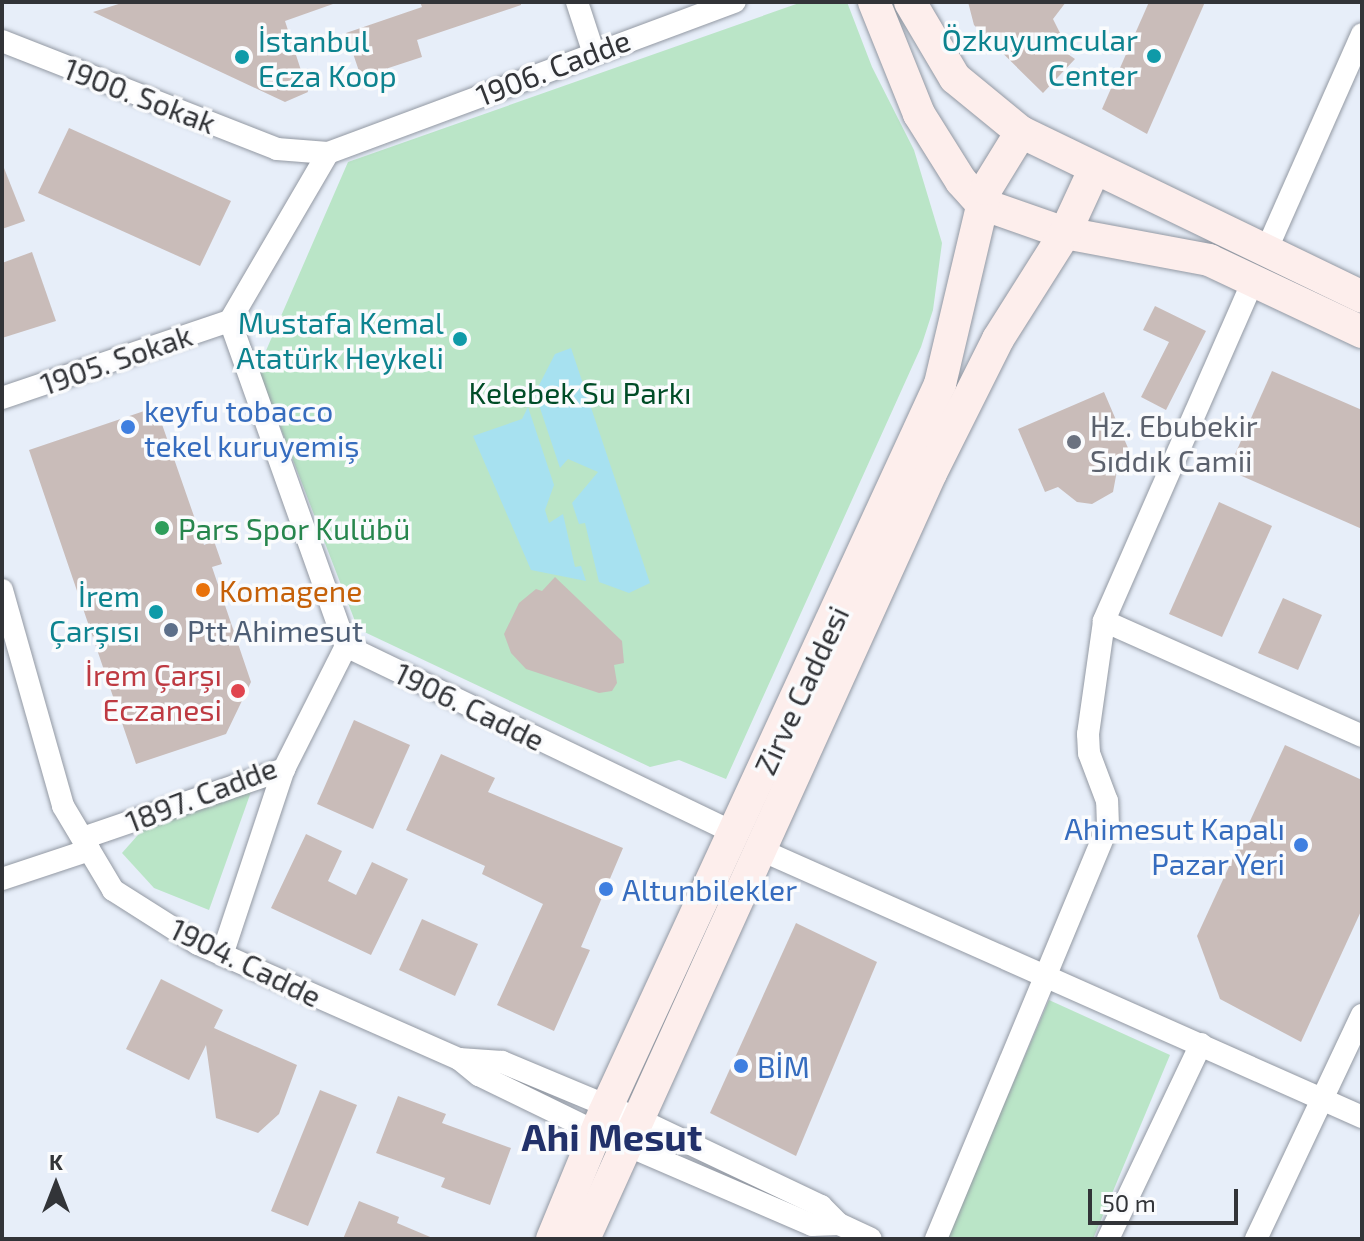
<!DOCTYPE html>
<meta charset="utf-8">
<style>
body{margin:0}
#map{position:relative;width:1364px;height:1241px;overflow:hidden;background:#e7eef9;font-family:"Exo 2",sans-serif}
div>[style]{position:absolute}
[style*='--x']{left:calc(var(--x)*1px);top:calc(var(--y)*1px);width:calc(var(--w)*1px);rotate:calc(var(--a)*1deg)}
.green>*{inset:0;background:#bae5c7}
.water>*{inset:0;background:#a7e1f0}
.building>*{inset:0;background:#c9bcb9}
.roads{filter:drop-shadow(0 0 2px #9399a3) drop-shadow(0 0 2px #9399a3)}
.street>*{height:22px;margin:-11px;padding:0 11px;transform-origin:11px;border-radius:11px;background:#fff}
.secondary>*{height:32px;margin:-16px;padding:0 16px;transform-origin:16px;border-radius:16px;background:#fdeeec}
.dots>*{width:22px;height:22px;translate:-50% -50%;box-sizing:border-box;border:4px solid #fafbfd;border-radius:50%}
span{translate:-50% -50%;white-space:nowrap;text-align:center;line-height:1.15;-webkit-text-stroke:7px #fafbfd;paint-order:stroke}
.culture-label{font-size:30px;color:#0d838f}
.right{translate:-100% -50%;text-align:right}
.left{translate:0 -50%;text-align:left}
.street-label{font-size:30px;color:#323438}
.park-label{font-size:30px;color:#004c27}
.shop-label{font-size:30px;color:#366cbe}
.worship-label{font-size:30px;color:#5b616d}
.leisure-label{font-size:30px;color:#27864d}
.food-label{font-size:30px;color:#c56008}
.service-label{font-size:30px;color:#4e5e75}
.health-label{font-size:30px;color:#be3a42}
.district-label{font-size:38px;color:#22316a;font-weight:700}
.frame{position:absolute;inset:0;border:4px solid #323438;pointer-events:none}
.north{position:absolute;left:16px;top:1145px;width:80px;height:80px;-webkit-text-stroke:6px #fafbfd;paint-order:stroke;rotate:0deg;font-size:22px;font-weight:700;line-height:32px;text-align:center;color:#323438}
.north::after{content:'';display:block;margin:auto;width:28px;height:36px;background:#323438;clip-path:polygon(50% 0,100% 100%,50% 72%,0 100%)}
.scale{position:absolute;left:1088px;top:1189px;width:150px;height:36px;box-sizing:border-box;border:4px solid #323438;border-top:0;padding-left:10px;font-size:24px;line-height:28px;white-space:nowrap;color:#323438;-webkit-text-stroke:6px #fafbfd;paint-order:stroke}
</style>
<div id="map">
<div class="green">
<i style="clip-path:polygon(802px 2px,847px 2px,872px 67px,914px 150px,942px 243px,933px 310px,921px 347px,726px 779px,679px 760px,650px 767px,358px 629px,258px 369px,348px 162px)"></i>
<i style="clip-path:polygon(252px 789px,209px 910px,154px 888px,122px 853px,145px 827px)"></i>
<i style="clip-path:polygon(1049px 1000px,1170px 1055px,1093px 1239px,946px 1239px)"></i>
</div>
<div class="water">
<i style="clip-path:polygon(571px 348px,650px 583px,629px 593px,599px 582px,585px 523px,579px 524px,572px 503px,598px 472px,568px 459px,560px 468px,535px 393px,555px 354px)"></i>
<i style="clip-path:polygon(528px 407px,554px 485px,545px 510px,549px 523px,563px 514px,575px 567px,581px 566px,586px 581px,531px 570px,473px 436px,522px 419px)"></i>
</div>
<div class="building">
<i style="clip-path:polygon(125px 2px,332px 2px,333px 4px,285px 21px,308px 92px,285px 102px,93px 12px)"></i>
<i style="clip-path:polygon(420px 2px,521px 2px,521px 5px,417px 40px,422px 57px,361px 77px,346px 33px,422px 7px)"></i>
<i style="clip-path:polygon(968px 2px,1066px 2px,1053px 19px,1061px 35px,1049px 41px,1075px 59px,1043px 93px,974px 25px)"></i>
<i style="clip-path:polygon(1149px 2px,1205px 2px,1147px 134px,1102px 109px)"></i>
<i style="clip-path:polygon(69px 128px,231px 201px,200px 266px,38px 193px)"></i>
<i style="clip-path:polygon(2px 163px,25px 221px,2px 229px)"></i>
<i style="clip-path:polygon(32px 252px,56px 321px,2px 338px,2px 263px)"></i>
<i style="clip-path:polygon(1155px 306px,1206px 331px,1166px 410px,1141px 397px,1169px 342px,1143px 330px)"></i>
<i style="clip-path:polygon(1272px 371px,1362px 410px,1362px 529px,1228px 470px)"></i>
<i style="clip-path:polygon(1104px 392px,1131px 455px,1119px 460px,1113px 492px,1092px 504px,1077px 502px,1058px 487px,1045px 492px,1018px 429px)"></i>
<i style="clip-path:polygon(156px 407px,204px 545px,214px 541px,222px 564px,212px 567px,251px 682px,226px 734px,136px 764px,29px 450px)"></i>
<i style="clip-path:polygon(1219px 502px,1272px 526px,1222px 637px,1169px 614px)"></i>
<i style="clip-path:polygon(555px 577px,622px 641px,624px 663px,614px 665px,617px 683px,612px 691px,599px 693px,526px 669px,511px 653px,504px 634px,519px 603px,536px 589px,542px 591px)"></i>
<i style="clip-path:polygon(1283px 598px,1322px 615px,1298px 670px,1258px 653px)"></i>
<i style="clip-path:polygon(354px 720px,410px 745px,373px 829px,317px 804px)"></i>
<i style="clip-path:polygon(1285px 745px,1362px 780px,1362px 909px,1301px 1042px,1220px 999px,1197px 936px)"></i>
<i style="clip-path:polygon(441px 754px,495px 778px,488px 792px,623px 848px,581px 947px,590px 950px,554px 1031px,497px 1005px,543px 904px,482px 874px,485px 866px,406px 830px)"></i>
<i style="clip-path:polygon(306px 834px,342px 851px,328px 881px,356px 895px,372px 862px,408px 879px,371px 955px,271px 908px)"></i>
<i style="clip-path:polygon(422px 919px,478px 944px,455px 996px,399px 970px)"></i>
<i style="clip-path:polygon(796px 923px,877px 962px,796px 1156px,710px 1113px)"></i>
<i style="clip-path:polygon(161px 979px,223px 1010px,214px 1028px,297px 1065px,279px 1114px,258px 1133px,216px 1118px,206px 1045px,189px 1080px,126px 1049px)"></i>
<i style="clip-path:polygon(320px 1090px,357px 1105px,308px 1226px,271px 1211px)"></i>
<i style="clip-path:polygon(398px 1096px,446px 1114px,442px 1123px,511px 1148px,490px 1205px,441px 1187px,445px 1178px,376px 1153px)"></i>
<i style="clip-path:polygon(359px 1201px,399px 1217px,397px 1223px,435px 1239px,343px 1239px)"></i>
</div>
<div class="roads">
<div class="street">
<i style="--x:577;--y:2;--w:52;--a:71.9"></i>
<i style="--x:2;--y:41;--w:295;--a:21.4"></i>
<i style="--x:277;--y:149;--w:51;--a:4.5"></i>
<i style="--x:328;--y:153;--w:434;--a:-20.4"></i>
<i style="--x:328;--y:153;--w:194;--a:120.3"></i>
<i style="--x:230;--y:321;--w:345;--a:70.4"></i>
<i style="--x:346;--y:646;--w:432;--a:25.7"></i>
<i style="--x:1266;--y:251;--w:237;--a:-66.1"></i>
<i style="--x:1253;--y:281;--w:371;--a:113.7"></i>
<i style="--x:1104;--y:621;--w:282;--a:24"></i>
<i style="--x:2;--y:398;--w:241;--a:-18.7"></i>
<i style="--x:2;--y:590;--w:224;--a:74.2"></i>
<i style="--x:63;--y:806;--w:98;--a:59.2"></i>
<i style="--x:113;--y:890;--w:101;--a:32.4"></i>
<i style="--x:198;--y:944;--w:285;--a:23.8"></i>
<i style="--x:459;--y:1059;--w:26;--a:39"></i>
<i style="--x:479;--y:1075;--w:130;--a:26"></i>
<i style="--x:596;--y:1132;--w:235;--a:23.3"></i>
<i style="--x:812;--y:1225;--w:27;--a:-2"></i>
<i style="--x:83;--y:838;--w:213;--a:-18.9"></i>
<i style="--x:284;--y:769;--w:138;--a:-63.2"></i>
<i style="--x:761;--y:850;--w:658;--a:23.95"></i>
<i style="--x:2;--y:879;--w:92;--a:-18.4"></i>
<i style="--x:222;--y:955;--w:196;--a:-71.6"></i>
<i style="--x:459;--y:1059;--w:43;--a:4"></i>
<i style="--x:502;--y:1062;--w:147;--a:22.7"></i>
<i style="--x:638;--y:1119;--w:203;--a:25.4"></i>
<i style="--x:821;--y:1206;--w:25;--a:45"></i>
<i style="--x:839;--y:1224;--w:35;--a:25"></i>
<i style="--x:936;--y:1239;--w:447;--a:-67.4"></i>
<i style="--x:1108;--y:826;--w:25;--a:-92"></i>
<i style="--x:1107;--y:801;--w:51;--a:-110.6"></i>
<i style="--x:1089;--y:753;--w:19;--a:-93"></i>
<i style="--x:1088;--y:734;--w:114;--a:-81.9"></i>
<i style="--x:1108;--y:1239;--w:216;--a:-64.5"></i>
<i style="--x:1256;--y:1239;--w:248;--a:-64.7"></i>
</div>
<div class="secondary">
<i style="--x:874;--y:2;--w:121;--a:68.1"></i>
<i style="--x:919;--y:114;--w:79;--a:57.9"></i>
<i style="--x:961;--y:181;--w:31;--a:48"></i>
<i style="--x:982;--y:204;--w:88;--a:19.3"></i>
<i style="--x:1065;--y:233;--w:147;--a:10.6"></i>
<i style="--x:1209;--y:260;--w:169;--a:25.2"></i>
<i style="--x:910;--y:2;--w:88;--a:59.4"></i>
<i style="--x:955;--y:78;--w:85;--a:39.3"></i>
<i style="--x:1021;--y:132;--w:379;--a:25.8"></i>
<i style="--x:552;--y:1239;--w:136;--a:-67.6"></i>
<i style="--x:604;--y:1113;--w:803;--a:-65.25"></i>
<i style="--x:940;--y:384;--w:200;--a:-76.7"></i>
<i style="--x:986;--y:189;--w:67;--a:-58.4"></i>
<i style="--x:584;--y:1239;--w:841;--a:-65.63"></i>
<i style="--x:931;--y:473;--w:150;--a:-63.4"></i>
<i style="--x:998;--y:339;--w:125;--a:-57.7"></i>
<i style="--x:1065;--y:233;--w:69;--a:-65.3"></i>
</div>
</div>
<div class="dots">
<i style="left:1154px;top:56px;background:#0f9aa8"></i>
<i style="left:242px;top:57px;background:#0f9aa8"></i>
<i style="left:460px;top:339px;background:#0f9aa8"></i>
<i style="left:128px;top:427px;background:#3f7fe0"></i>
<i style="left:1074px;top:442px;background:#6b7280"></i>
<i style="left:162px;top:528px;background:#2e9e5b"></i>
<i style="left:203px;top:590px;background:#e8710a"></i>
<i style="left:156px;top:612px;background:#0f9aa8"></i>
<i style="left:171px;top:630px;background:#5c6f8a"></i>
<i style="left:238px;top:691px;background:#e0444e"></i>
<i style="left:1301px;top:845px;background:#3f7fe0"></i>
<i style="left:606px;top:889px;background:#3f7fe0"></i>
<i style="left:741px;top:1066px;background:#3f7fe0"></i>
</div>
<div class="culture-label">
<span class="right" style="left:1138px;top:56px">Özkuyumcular<br>Center</span>
<span class="left" style="left:258px;top:57px">İstanbul<br>Ecza Koop</span>
<span class="right" style="left:444px;top:339px">Mustafa Kemal<br>Atatürk Heykeli</span>
<span class="right" style="left:140px;top:612px">İrem<br>Çarşısı</span>
</div>
<div class="street-label">
<span style="left:553px;top:67px;rotate:-21deg">1906. Cadde</span>
<span style="left:140px;top:95px;rotate:21deg">1900. Sokak</span>
<span style="left:116px;top:359px;rotate:-19deg">1905. Sokak</span>
<span style="left:801px;top:690px;rotate:-65deg">Zirve Caddesi</span>
<span style="left:470px;top:706px;rotate:26deg">1906. Cadde</span>
<span style="left:201px;top:794px;rotate:-21deg">1897. Cadde</span>
<span style="left:246px;top:962px;rotate:26deg">1904. Cadde</span>
</div>
<div class="park-label">
<span style="left:580px;top:392px">Kelebek Su Parkı</span>
</div>
<div class="shop-label">
<span class="left" style="left:144px;top:427px">keyfu tobacco<br>tekel kuruyemiş</span>
<span class="right" style="left:1285px;top:845px">Ahimesut Kapalı<br>Pazar Yeri</span>
<span class="left" style="left:622px;top:889px">Altunbilekler</span>
<span class="left" style="left:757px;top:1066px">BİM</span>
</div>
<div class="worship-label">
<span class="left" style="left:1090px;top:442px">Hz. Ebubekir<br>Sıddık Camii</span>
</div>
<div class="leisure-label">
<span class="left" style="left:178px;top:528px">Pars Spor Kulübü</span>
</div>
<div class="food-label">
<span class="left" style="left:219px;top:590px">Komagene</span>
</div>
<div class="service-label">
<span class="left" style="left:187px;top:630px">Ptt Ahimesut</span>
</div>
<div class="health-label">
<span class="right" style="left:222px;top:691px">İrem Çarşı<br>Eczanesi</span>
</div>
<div class="district-label">
<span style="left:612px;top:1137px">Ahi Mesut</span>
</div>
<div class="frame"></div>
<div class="north">K</div>
<div class="scale">50 m</div>
</div>
